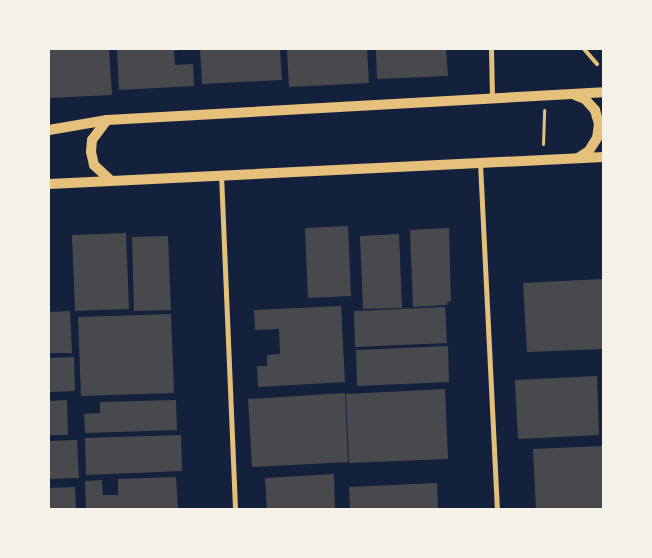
<!DOCTYPE html>
<style>
body{margin:0}
#map{position:relative;width:652px;height:558px;overflow:hidden;background:#14213d;font-family:Jost,sans-serif}
div>[style]{position:absolute}
[style*='--x']{left:calc(var(--x)*1px);top:calc(var(--y)*1px);width:calc(var(--w)*1px);rotate:calc(var(--a)*1deg)}
.building>*{inset:0;background:#48494c}
.path>*{height:3px;margin:-1.5px;padding:0 1.5px;transform-origin:1.5px;border-radius:1.5px;background:#e5c07b}
.service>*{height:4px;margin:-2px;padding:0 2px;transform-origin:2px;border-radius:2px;background:#e5c07b}
.minor>*{height:5px;margin:-2.5px;padding:0 2.5px;transform-origin:2.5px;border-radius:2.5px;background:#e5c07b}
.secondary>*{height:10px;margin:-5px;padding:0 5px;transform-origin:5px;border-radius:5px;background:#e5c07b}
span{translate:-50% -50%;white-space:nowrap;text-align:center;line-height:1.15;-webkit-text-stroke:4px #f6f1e7;paint-order:stroke}
.frame{position:absolute;inset:0;border:50px solid #f6f1e7;pointer-events:none}
</style>
<div id="map">
<div class="building">
<i style="clip-path:polygon(49px 49px,109px 49px,112px 95px,49px 98px)"></i>
<i style="clip-path:polygon(117px 49px,185px 49px,174px 51px,175px 65px,193px 64px,194px 86px,119px 90px)"></i>
<i style="clip-path:polygon(200px 49px,280px 49px,282px 80px,202px 84px)"></i>
<i style="clip-path:polygon(287px 49px,367px 49px,369px 83px,289px 87px)"></i>
<i style="clip-path:polygon(376px 49px,446px 49px,448px 76px,377px 79px)"></i>
<i style="clip-path:polygon(348px 226px,351px 296px,308px 298px,305px 228px)"></i>
<i style="clip-path:polygon(449px 228px,451px 301px,447px 302px,447px 305px,413px 307px,410px 230px)"></i>
<i style="clip-path:polygon(126px 233px,129px 309px,75px 311px,72px 235px)"></i>
<i style="clip-path:polygon(399px 234px,402px 308px,363px 309px,360px 236px)"></i>
<i style="clip-path:polygon(168px 236px,171px 310px,134px 311px,132px 237px)"></i>
<i style="clip-path:polygon(603px 279px,603px 349px,527px 352px,523px 283px)"></i>
<i style="clip-path:polygon(341px 306px,345px 382px,258px 387px,257px 366px,267px 366px,267px 355px,280px 354px,279px 329px,255px 330px,254px 310px)"></i>
<i style="clip-path:polygon(445px 307px,447px 343px,355px 347px,354px 311px)"></i>
<i style="clip-path:polygon(70px 311px,72px 353px,49px 353px,49px 312px)"></i>
<i style="clip-path:polygon(171px 314px,174px 393px,81px 396px,78px 317px)"></i>
<i style="clip-path:polygon(448px 346px,449px 382px,357px 386px,356px 350px)"></i>
<i style="clip-path:polygon(74px 357px,75px 391px,49px 392px,49px 358px)"></i>
<i style="clip-path:polygon(597px 376px,599px 435px,518px 439px,515px 380px)"></i>
<i style="clip-path:polygon(445px 389px,448px 459px,349px 463px,346px 394px)"></i>
<i style="clip-path:polygon(345px 393px,348px 462px,252px 467px,248px 399px)"></i>
<i style="clip-path:polygon(67px 400px,68px 435px,49px 435px,49px 401px)"></i>
<i style="clip-path:polygon(176px 400px,177px 430px,85px 433px,84px 414px,100px 413px,100px 402px)"></i>
<i style="clip-path:polygon(181px 435px,182px 471px,86px 475px,85px 438px)"></i>
<i style="clip-path:polygon(77px 440px,79px 478px,49px 479px,49px 441px)"></i>
<i style="clip-path:polygon(603px 446px,603px 509px,536px 509px,533px 449px)"></i>
<i style="clip-path:polygon(334px 474px,335px 509px,267px 509px,265px 478px)"></i>
<i style="clip-path:polygon(176px 477px,178px 509px,86px 509px,85px 481px,102px 480px,103px 495px,118px 495px,118px 479px)"></i>
<i style="clip-path:polygon(437px 483px,438px 509px,350px 509px,349px 487px)"></i>
<i style="clip-path:polygon(75px 487px,76px 509px,49px 509px,49px 488px)"></i>
</div>
<div class="path">
<i style="--x:543;--y:144;--w:34;--a:-88"></i>
</div>
<div class="service">
<i style="--x:584;--y:49;--w:20;--a:49"></i>
</div>
<div class="minor">
<i style="--x:491;--y:49;--w:48;--a:88.8"></i>
<i style="--x:480;--y:163;--w:346;--a:87.2"></i>
<i style="--x:221;--y:174;--w:335;--a:87.6"></i>
</div>
<div class="secondary">
<i style="--x:575;--y:95;--w:11;--a:22"></i>
<i style="--x:585;--y:99;--w:15;--a:48"></i>
<i style="--x:595;--y:110;--w:15;--a:74"></i>
<i style="--x:599;--y:124;--w:14;--a:98"></i>
<i style="--x:597;--y:138;--w:15;--a:122"></i>
<i style="--x:589;--y:151;--w:13;--a:148"></i>
<i style="--x:107;--y:120;--w:25;--a:127"></i>
<i style="--x:92;--y:140;--w:12;--a:95"></i>
<i style="--x:91;--y:152;--w:13;--a:77"></i>
<i style="--x:94;--y:165;--w:23;--a:43"></i>
<i style="--x:49;--y:130;--w:59;--a:-9.8"></i>
<i style="--x:107;--y:120;--w:497;--a:-3.2"></i>
<i style="--x:49;--y:184;--w:555;--a:-2.79"></i>
</div>
<div class="frame"></div>
</div>
